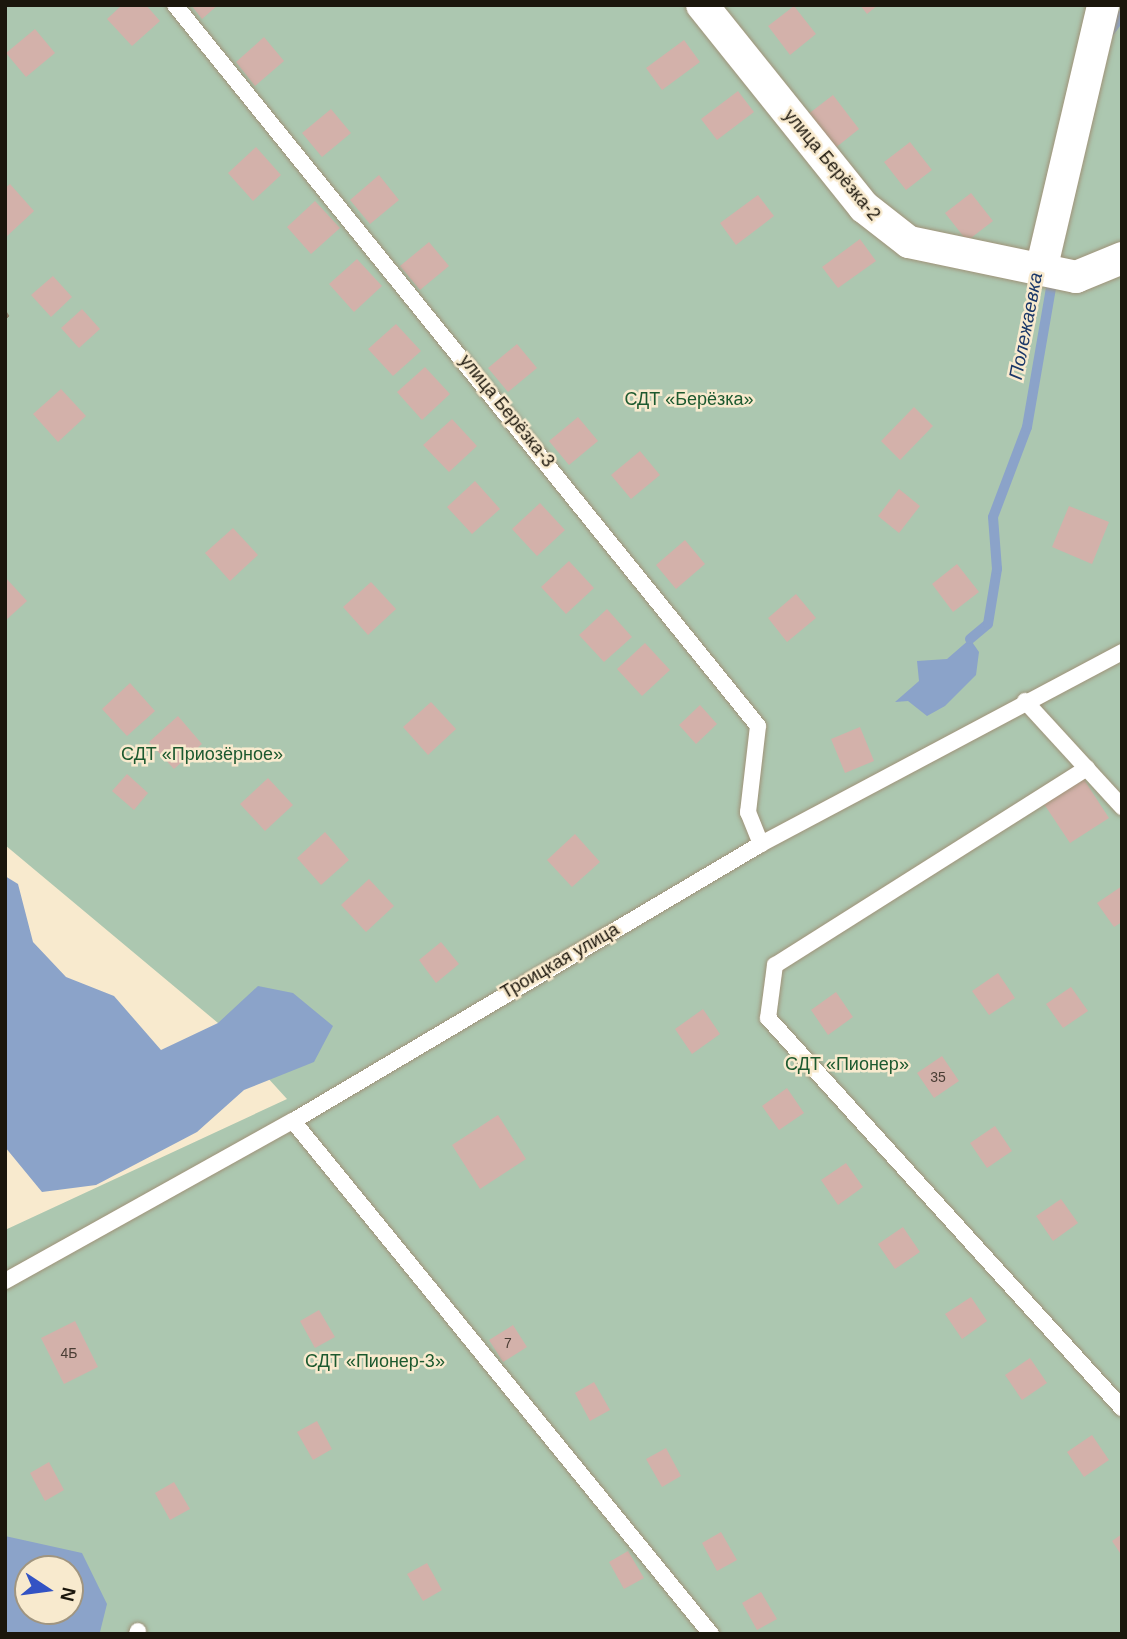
<!DOCTYPE html>
<meta charset="utf-8">
<style>
body{margin:0}
#map{position:relative;width:1127px;height:1639px;overflow:hidden;background:#f8eace;font-family:Arial,sans-serif}
div>[style]{position:absolute}
[style*='--x']{left:calc(var(--x)*1px);top:calc(var(--y)*1px);width:calc(var(--w)*1px);rotate:calc(var(--a)*1deg)}
.green>*{inset:0;background:#acc7b0}
.water>*{inset:0;background:#8ba3c9}
.stream>*{height:10px;margin:-5px;padding:0 5px;transform-origin:5px;border-radius:5px;background:#8ba3c9}
.building>*{inset:0;background:#d3b1aa}
.path>*{height:4.5px;margin-top:-2.25px;transform-origin:0;background:repeating-linear-gradient(90deg,#958b77 0 5px,transparent 0 10px)}
.roads{filter:drop-shadow(0 0 2px #9f9278) drop-shadow(0 0 2px #9f9278)}
.service>*{height:16px;margin:-8px;padding:0 8px;transform-origin:8px;border-radius:8px;background:#fff}
.minor>*{height:32px;margin:-16px;padding:0 16px;transform-origin:16px;border-radius:16px;background:#fff}
span{translate:-50% -50%;white-space:nowrap;text-align:center;line-height:1.15;-webkit-text-stroke:5px #f8eace;paint-order:stroke}
.number-label{font-size:14px;color:#493d34}
.number-label span{-webkit-text-stroke-width:0}
.street-label{font-size:18px;color:#1b160c}
.park-label{font-size:18px;color:#1c592f}
.water-label{font-size:19px;color:#1a3768;font-style:italic}
.frame{position:absolute;inset:0;border:7px solid #1b160c;pointer-events:none}
.north{position:absolute;left:14px;top:1555px;width:70px;height:70px;box-sizing:border-box;background:#f8eace;border:2px solid #a09580;border-radius:50%;rotate:103deg;font-size:19px;font-weight:700;line-height:28px;text-align:center;color:#1b160c}
.north::after{content:'';display:block;margin:auto;width:24px;height:32px;background:#3353c4;clip-path:polygon(50% 0,100% 100%,50% 72%,0 100%)}
</style>
<div id="map">
<div class="green">
<i style="clip-path:polygon(evenodd,5px 5px,1122px 5px,1122px 1634px,5px 1634px,5px 1230px,287px 1099px,218px 1023px,5px 845px,5px 5px,28px 1569px,70px 1569px,70px 1611px,28px 1611px,28px 1569px)"></i>
</div>
<div class="water">
<i style="clip-path:polygon(970px 639px,979px 652px,976px 675px,945px 706px,927px 716px,908px 701px,895px 702px,919px 681px,917px 661px,947px 659px)"></i>
<i style="clip-path:polygon(5px 876px,18px 884px,33px 942px,66px 977px,114px 996px,161px 1050px,218px 1023px,258px 986px,293px 993px,333px 1026px,314px 1062px,244px 1090px,197px 1132px,96px 1185px,42px 1192px,5px 1147px)"></i>
<i style="clip-path:polygon(evenodd,5px 1536px,82px 1553px,107px 1604px,100px 1632px,5px 1634px,5px 1536px,28px 1569px,70px 1569px,70px 1611px,28px 1611px,28px 1569px)"></i>
</div>
<div class="stream">
<i style="--x:1108;--y:34;--w:24;--a:-54"></i>
<i style="--x:970;--y:639;--w:23;--a:-40"></i>
<i style="--x:988;--y:624;--w:56;--a:-80.7"></i>
<i style="--x:997;--y:569;--w:52;--a:-94.4"></i>
<i style="--x:993;--y:517;--w:96;--a:-69.3"></i>
<i style="--x:1027;--y:427;--w:152;--a:-80.2"></i>
</div>
<div class="building">
<i style="clip-path:polygon(122px 5px,146px 5px,160px 21px,132px 46px,107px 19px)"></i>
<i style="clip-path:polygon(191px 5px,218px 5px,202px 19px)"></i>
<i style="clip-path:polygon(860px 5px,878px 5px,867px 14px)"></i>
<i style="clip-path:polygon(794px 6px,816px 34px,790px 55px,768px 26px)"></i>
<i style="clip-path:polygon(35px 29px,55px 53px,26px 77px,6px 53px)"></i>
<i style="clip-path:polygon(264px 37px,284px 61px,255px 86px,236px 62px)"></i>
<i style="clip-path:polygon(684px 40px,700px 62px,662px 90px,646px 68px)"></i>
<i style="clip-path:polygon(738px 91px,754px 112px,717px 140px,701px 119px)"></i>
<i style="clip-path:polygon(833px 95px,859px 129px,834px 149px,807px 115px)"></i>
<i style="clip-path:polygon(331px 109px,351px 133px,322px 157px,302px 133px)"></i>
<i style="clip-path:polygon(910px 142px,932px 170px,906px 190px,884px 162px)"></i>
<i style="clip-path:polygon(256px 147px,281px 175px,253px 201px,228px 173px)"></i>
<i style="clip-path:polygon(379px 175px,399px 200px,370px 224px,350px 200px)"></i>
<i style="clip-path:polygon(10px 184px,34px 211px,5px 238px,5px 188px)"></i>
<i style="clip-path:polygon(971px 193px,993px 221px,967px 241px,945px 213px)"></i>
<i style="clip-path:polygon(758px 195px,774px 216px,736px 245px,720px 223px)"></i>
<i style="clip-path:polygon(315px 201px,340px 228px,311px 254px,287px 227px)"></i>
<i style="clip-path:polygon(860px 239px,876px 261px,838px 288px,822px 267px)"></i>
<i style="clip-path:polygon(429px 242px,449px 266px,420px 290px,400px 266px)"></i>
<i style="clip-path:polygon(357px 259px,382px 286px,354px 312px,329px 284px)"></i>
<i style="clip-path:polygon(53px 276px,72px 297px,51px 317px,31px 295px)"></i>
<i style="clip-path:polygon(82px 309px,100px 329px,79px 348px,61px 328px)"></i>
<i style="clip-path:polygon(396px 324px,421px 351px,393px 376px,368px 349px)"></i>
<i style="clip-path:polygon(517px 344px,537px 368px,508px 392px,488px 368px)"></i>
<i style="clip-path:polygon(425px 367px,450px 394px,422px 420px,397px 392px)"></i>
<i style="clip-path:polygon(61px 389px,86px 416px,58px 442px,33px 414px)"></i>
<i style="clip-path:polygon(914px 407px,933px 426px,900px 460px,881px 441px)"></i>
<i style="clip-path:polygon(578px 417px,598px 441px,569px 465px,549px 441px)"></i>
<i style="clip-path:polygon(452px 419px,477px 446px,449px 472px,423px 445px)"></i>
<i style="clip-path:polygon(640px 451px,660px 475px,631px 499px,611px 475px)"></i>
<i style="clip-path:polygon(475px 481px,500px 509px,472px 534px,447px 507px)"></i>
<i style="clip-path:polygon(899px 489px,920px 506px,899px 533px,878px 516px)"></i>
<i style="clip-path:polygon(540px 503px,565px 530px,537px 556px,512px 529px)"></i>
<i style="clip-path:polygon(1069px 506px,1109px 522px,1092px 564px,1052px 547px)"></i>
<i style="clip-path:polygon(233px 528px,258px 555px,230px 581px,205px 553px)"></i>
<i style="clip-path:polygon(685px 540px,705px 564px,676px 589px,656px 565px)"></i>
<i style="clip-path:polygon(569px 561px,594px 588px,566px 614px,541px 587px)"></i>
<i style="clip-path:polygon(957px 564px,979px 592px,953px 612px,932px 584px)"></i>
<i style="clip-path:polygon(5px 577px,27px 601px,5px 621px)"></i>
<i style="clip-path:polygon(371px 582px,396px 609px,368px 635px,343px 607px)"></i>
<i style="clip-path:polygon(796px 594px,816px 618px,787px 642px,768px 618px)"></i>
<i style="clip-path:polygon(607px 609px,632px 637px,604px 662px,579px 635px)"></i>
<i style="clip-path:polygon(645px 643px,670px 670px,642px 696px,617px 669px)"></i>
<i style="clip-path:polygon(130px 683px,155px 711px,127px 736px,102px 709px)"></i>
<i style="clip-path:polygon(431px 702px,456px 729px,428px 755px,403px 727px)"></i>
<i style="clip-path:polygon(700px 705px,717px 724px,696px 744px,679px 725px)"></i>
<i style="clip-path:polygon(178px 716px,202px 744px,174px 769px,149px 742px)"></i>
<i style="clip-path:polygon(860px 727px,874px 761px,845px 773px,831px 739px)"></i>
<i style="clip-path:polygon(127px 774px,148px 793px,134px 810px,112px 791px)"></i>
<i style="clip-path:polygon(268px 778px,293px 805px,265px 831px,240px 804px)"></i>
<i style="clip-path:polygon(1083px 778px,1109px 818px,1070px 843px,1044px 804px)"></i>
<i style="clip-path:polygon(325px 832px,349px 860px,321px 885px,297px 858px)"></i>
<i style="clip-path:polygon(575px 834px,600px 862px,572px 887px,547px 860px)"></i>
<i style="clip-path:polygon(369px 879px,394px 906px,366px 932px,341px 905px)"></i>
<i style="clip-path:polygon(1122px 886px,1122px 922px,1114px 927px,1097px 903px)"></i>
<i style="clip-path:polygon(441px 942px,459px 964px,436px 983px,419px 960px)"></i>
<i style="clip-path:polygon(998px 973px,1015px 998px,989px 1015px,972px 991px)"></i>
<i style="clip-path:polygon(1071px 987px,1088px 1011px,1063px 1028px,1046px 1004px)"></i>
<i style="clip-path:polygon(836px 992px,853px 1017px,828px 1035px,811px 1010px)"></i>
<i style="clip-path:polygon(703px 1009px,720px 1034px,692px 1054px,675px 1029px)"></i>
<i style="clip-path:polygon(942px 1056px,959px 1081px,934px 1098px,917px 1073px)"></i>
<i style="clip-path:polygon(787px 1088px,804px 1113px,779px 1130px,762px 1106px)"></i>
<i style="clip-path:polygon(498px 1115px,526px 1159px,480px 1189px,452px 1145px)"></i>
<i style="clip-path:polygon(995px 1126px,1012px 1151px,987px 1168px,970px 1143px)"></i>
<i style="clip-path:polygon(846px 1163px,863px 1187px,838px 1205px,821px 1180px)"></i>
<i style="clip-path:polygon(1061px 1199px,1078px 1223px,1053px 1241px,1036px 1216px)"></i>
<i style="clip-path:polygon(903px 1227px,920px 1252px,895px 1269px,878px 1244px)"></i>
<i style="clip-path:polygon(971px 1297px,987px 1321px,962px 1339px,945px 1314px)"></i>
<i style="clip-path:polygon(319px 1310px,335px 1337px,315px 1348px,300px 1321px)"></i>
<i style="clip-path:polygon(75px 1321px,98px 1367px,64px 1384px,41px 1338px)"></i>
<i style="clip-path:polygon(513px 1325px,527px 1347px,503px 1362px,489px 1340px)"></i>
<i style="clip-path:polygon(1030px 1358px,1047px 1383px,1022px 1400px,1005px 1375px)"></i>
<i style="clip-path:polygon(594px 1382px,610px 1410px,590px 1421px,575px 1393px)"></i>
<i style="clip-path:polygon(317px 1421px,332px 1449px,313px 1460px,297px 1432px)"></i>
<i style="clip-path:polygon(1092px 1435px,1109px 1460px,1084px 1477px,1067px 1452px)"></i>
<i style="clip-path:polygon(666px 1448px,681px 1476px,662px 1487px,646px 1459px)"></i>
<i style="clip-path:polygon(49px 1462px,64px 1490px,45px 1501px,30px 1473px)"></i>
<i style="clip-path:polygon(174px 1482px,190px 1509px,170px 1520px,155px 1493px)"></i>
<i style="clip-path:polygon(721px 1532px,737px 1560px,717px 1571px,702px 1543px)"></i>
<i style="clip-path:polygon(1122px 1534px,1122px 1556px,1112px 1541px)"></i>
<i style="clip-path:polygon(628px 1551px,644px 1578px,624px 1589px,609px 1562px)"></i>
<i style="clip-path:polygon(427px 1563px,442px 1590px,423px 1601px,407px 1574px)"></i>
<i style="clip-path:polygon(761px 1592px,777px 1619px,757px 1630px,742px 1603px)"></i>
</div>
<div class="path">
<i style="--x:5;--y:313;--w:9;--a:58"></i>
</div>
<div class="roads">
<div class="service">
<i style="--x:175;--y:5;--w:927;--a:51.04"></i>
<i style="--x:758;--y:726;--w:87;--a:96.6"></i>
<i style="--x:748;--y:812;--w:35;--a:68"></i>
<i style="--x:1025;--y:701;--w:144;--a:47.5"></i>
<i style="--x:1087;--y:768;--w:369;--a:147.7"></i>
<i style="--x:775;--y:965;--w:53;--a:97.5"></i>
<i style="--x:768;--y:1018;--w:527;--a:47.77"></i>
<i style="--x:293;--y:1121;--w:662;--a:50.83"></i>
<i style="--x:5;--y:1281;--w:329;--a:-29.1"></i>
<i style="--x:293;--y:1121;--w:544;--a:-30.62"></i>
<i style="--x:761;--y:844;--w:409;--a:-28"></i>
<i style="--x:137;--y:1634;--w:3;--a:-72"></i>
</div>
<div class="minor">
<i style="--x:702;--y:5;--w:259;--a:51.3"></i>
<i style="--x:864;--y:207;--w:57;--a:37.9"></i>
<i style="--x:909;--y:242;--w:171;--a:11.8"></i>
<i style="--x:1076;--y:277;--w:50;--a:-22.4"></i>
<i style="--x:1042;--y:266;--w:268;--a:-76.8"></i>
</div>
</div>
<div class="number-label">
<span style="left:938px;top:1077px">35</span>
<span style="left:508px;top:1343px">7</span>
<span style="left:69px;top:1353px">4Б</span>
</div>
<div class="street-label">
<span style="left:832px;top:165px;rotate:50deg">улица Берёзка-2</span>
<span style="left:507px;top:411px;rotate:51deg">улица Берёзка-3</span>
<span style="left:560px;top:961px;rotate:-30deg">Троицкая улица</span>
</div>
<div class="park-label">
<span style="left:689px;top:399px">СДТ «Берёзка»</span>
<span style="left:202px;top:754px">СДТ «Приозёрное»</span>
<span style="left:847px;top:1064px">СДТ «Пионер»</span>
<span style="left:375px;top:1361px">СДТ «Пионер-3»</span>
</div>
<div class="water-label">
<span style="left:1026px;top:326px;rotate:-79deg">Полежаевка</span>
</div>
<div class="frame"></div>
<div class="north">N</div>
</div>
